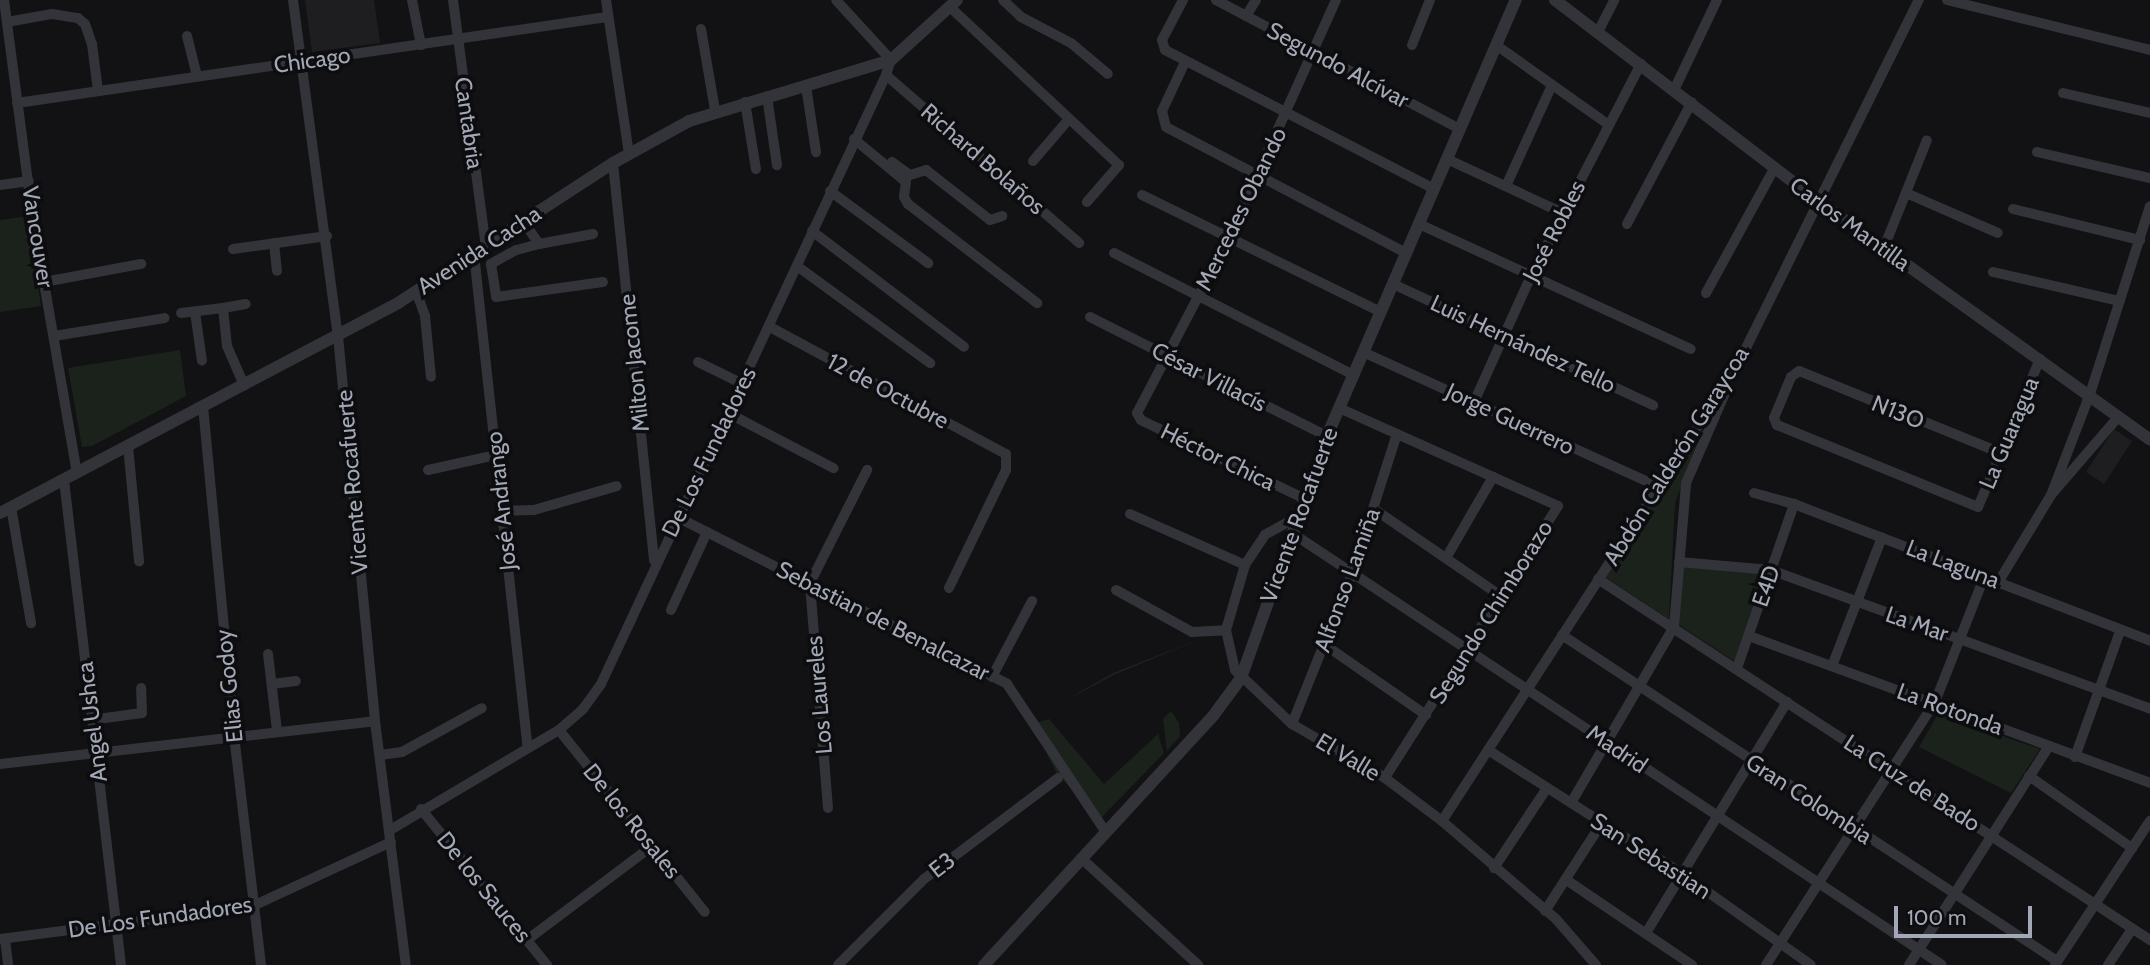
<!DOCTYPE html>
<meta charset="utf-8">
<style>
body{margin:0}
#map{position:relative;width:2150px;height:965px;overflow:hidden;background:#121214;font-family:Cabin,sans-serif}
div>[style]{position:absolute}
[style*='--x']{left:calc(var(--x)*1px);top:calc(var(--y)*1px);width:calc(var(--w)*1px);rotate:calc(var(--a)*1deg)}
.built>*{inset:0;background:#1e1e21}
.green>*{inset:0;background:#1a221b}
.minor>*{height:10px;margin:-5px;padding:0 5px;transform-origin:5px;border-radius:5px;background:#333439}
.tertiary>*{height:12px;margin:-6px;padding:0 6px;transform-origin:6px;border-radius:6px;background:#333439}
span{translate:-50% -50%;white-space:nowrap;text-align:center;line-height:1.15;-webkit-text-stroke:7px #0d0d0f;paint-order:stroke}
.street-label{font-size:23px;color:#a3a8b6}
.scale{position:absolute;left:1894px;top:906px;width:138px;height:32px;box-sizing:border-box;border:4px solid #a3a8b6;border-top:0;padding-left:9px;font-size:21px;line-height:24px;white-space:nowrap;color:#a3a8b6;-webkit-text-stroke:5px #0d0d0f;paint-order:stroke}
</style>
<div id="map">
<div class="built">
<i style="clip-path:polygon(305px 0,374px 0,380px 43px,312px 52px)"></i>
<i style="clip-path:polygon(2114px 429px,2132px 441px,2104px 484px,2086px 472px)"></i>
</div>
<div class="green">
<i style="clip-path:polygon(28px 216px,41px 306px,0 312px,0 220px)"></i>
<i style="clip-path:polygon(180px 350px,186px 396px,92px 446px,82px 447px,68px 368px)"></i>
<i style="clip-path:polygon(1704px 427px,1675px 503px,1669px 619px,1605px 577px)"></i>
<i style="clip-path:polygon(1683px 566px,1766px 573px,1734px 661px,1679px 625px)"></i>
<i style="clip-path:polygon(1205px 637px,1114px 675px,1059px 704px,1113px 673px)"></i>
<i style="clip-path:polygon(1171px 711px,1179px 723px,1180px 736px,1167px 751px,1163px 719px)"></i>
<i style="clip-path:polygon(1938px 714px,2040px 749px,2011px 793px,1919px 747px)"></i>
<i style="clip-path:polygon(1049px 719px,1104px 784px,1158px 734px,1164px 753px,1100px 819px,1057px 774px,1032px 724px)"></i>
</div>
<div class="minor">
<i style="--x:4;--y:0;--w:215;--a:82.5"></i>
<i style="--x:32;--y:213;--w:264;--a:80.2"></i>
<i style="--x:293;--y:0;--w:339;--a:82.4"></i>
<i style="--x:338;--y:336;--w:387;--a:84.5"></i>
<i style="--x:375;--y:721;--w:246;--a:82.8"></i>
<i style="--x:412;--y:0;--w:46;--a:78.7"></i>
<i style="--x:453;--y:0;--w:248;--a:82.4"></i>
<i style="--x:606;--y:0;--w:155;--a:81.5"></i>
<i style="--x:1003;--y:0;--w:25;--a:43"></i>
<i style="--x:1021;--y:17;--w:56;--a:27.5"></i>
<i style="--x:1071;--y:43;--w:48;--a:40"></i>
<i style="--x:1183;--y:0;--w:45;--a:117.7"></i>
<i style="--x:1162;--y:40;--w:10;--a:73"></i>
<i style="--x:1165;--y:50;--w:303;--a:27.3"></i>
<i style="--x:1216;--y:0;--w:276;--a:27.9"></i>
<i style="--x:1947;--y:0;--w:209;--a:13.8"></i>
<i style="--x:951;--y:8;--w:230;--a:43.1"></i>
<i style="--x:1119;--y:165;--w:49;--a:130.9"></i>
<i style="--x:1246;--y:16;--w:19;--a:-58"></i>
<i style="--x:7;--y:22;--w:46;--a:-10.1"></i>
<i style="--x:52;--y:14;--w:26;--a:9"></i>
<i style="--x:78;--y:18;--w:9;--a:41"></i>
<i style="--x:85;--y:24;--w:21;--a:71"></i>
<i style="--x:92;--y:44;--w:47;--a:82.7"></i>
<i style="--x:701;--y:29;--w:82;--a:80.2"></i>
<i style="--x:1598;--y:32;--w:36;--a:-63"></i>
<i style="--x:187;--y:36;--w:41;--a:76"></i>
<i style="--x:1412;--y:45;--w:48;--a:-68.2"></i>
<i style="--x:1496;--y:45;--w:138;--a:35.3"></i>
<i style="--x:1185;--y:62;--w:54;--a:115.1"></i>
<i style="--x:1162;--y:111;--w:16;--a:76"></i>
<i style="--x:1166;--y:127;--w:271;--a:27.7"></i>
<i style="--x:886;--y:75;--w:256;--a:41"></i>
<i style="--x:806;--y:86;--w:67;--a:81.4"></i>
<i style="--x:1675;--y:88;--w:98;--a:-64.5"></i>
<i style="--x:2063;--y:93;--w:89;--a:12.9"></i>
<i style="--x:767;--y:96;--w:70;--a:81.8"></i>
<i style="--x:745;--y:102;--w:68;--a:80.7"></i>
<i style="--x:17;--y:103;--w:596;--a:-8.29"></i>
<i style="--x:854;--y:139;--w:67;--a:39.6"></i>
<i style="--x:906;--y:182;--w:15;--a:98"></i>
<i style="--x:904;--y:197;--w:8;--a:60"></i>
<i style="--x:908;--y:204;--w:163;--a:37.5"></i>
<i style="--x:2037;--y:152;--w:116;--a:13"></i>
<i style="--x:1447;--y:159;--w:128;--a:25"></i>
<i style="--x:1033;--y:161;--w:55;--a:-49.4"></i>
<i style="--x:892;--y:162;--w:22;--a:36"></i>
<i style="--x:910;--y:175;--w:17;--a:-17"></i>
<i style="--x:926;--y:170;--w:81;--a:38"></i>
<i style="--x:990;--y:220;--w:13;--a:-18"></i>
<i style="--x:613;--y:163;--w:400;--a:84.1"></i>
<i style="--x:0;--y:185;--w:29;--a:-8"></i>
<i style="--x:1506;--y:186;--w:111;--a:-65.5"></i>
<i style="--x:830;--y:191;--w:122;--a:36.3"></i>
<i style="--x:1906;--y:193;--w:100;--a:23.5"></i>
<i style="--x:1142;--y:195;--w:266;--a:26.1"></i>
<i style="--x:2013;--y:209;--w:131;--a:13.7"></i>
<i style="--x:523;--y:221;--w:28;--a:55"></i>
<i style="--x:539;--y:244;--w:24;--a:165"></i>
<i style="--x:516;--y:250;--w:29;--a:151"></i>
<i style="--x:491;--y:264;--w:33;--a:81"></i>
<i style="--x:496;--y:297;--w:108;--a:-8"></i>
<i style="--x:1419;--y:224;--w:299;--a:24.7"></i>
<i style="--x:1627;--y:224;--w:138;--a:-62"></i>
<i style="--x:812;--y:231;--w:191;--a:37.3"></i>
<i style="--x:274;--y:243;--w:28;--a:84"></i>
<i style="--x:539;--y:244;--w:55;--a:-10.5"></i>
<i style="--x:233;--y:249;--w:95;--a:-7.9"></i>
<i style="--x:1883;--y:250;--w:118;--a:-68.2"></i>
<i style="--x:1114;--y:253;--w:268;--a:27"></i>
<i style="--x:474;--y:254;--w:497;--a:83.8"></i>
<i style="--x:797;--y:266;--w:165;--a:36.1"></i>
<i style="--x:1993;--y:272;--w:130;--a:12.9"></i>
<i style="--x:44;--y:282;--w:99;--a:-10.5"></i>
<i style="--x:1393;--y:284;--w:287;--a:25"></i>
<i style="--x:416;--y:291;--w:27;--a:70"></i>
<i style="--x:425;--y:316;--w:61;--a:84.4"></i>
<i style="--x:1706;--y:293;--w:141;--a:-61.3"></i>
<i style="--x:223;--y:308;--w:23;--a:-10"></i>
<i style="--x:195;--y:312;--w:49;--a:81.9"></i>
<i style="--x:181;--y:313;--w:42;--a:-6.8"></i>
<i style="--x:223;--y:308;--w:38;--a:84"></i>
<i style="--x:227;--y:346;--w:43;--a:66.4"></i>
<i style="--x:1090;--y:317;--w:265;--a:26.7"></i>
<i style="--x:770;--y:327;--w:268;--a:28.3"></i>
<i style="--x:1006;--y:454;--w:16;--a:90"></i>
<i style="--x:1006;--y:470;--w:131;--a:115.8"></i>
<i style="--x:54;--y:336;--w:112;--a:-9.2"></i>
<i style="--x:1363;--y:352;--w:323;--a:24.5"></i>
<i style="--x:698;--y:362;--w:50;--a:26.1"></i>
<i style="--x:1474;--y:402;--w:138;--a:-65.7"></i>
<i style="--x:1531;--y:276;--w:239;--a:-62.6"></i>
<i style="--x:203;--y:406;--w:330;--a:84.6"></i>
<i style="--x:234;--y:735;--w:232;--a:83.3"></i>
<i style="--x:1339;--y:408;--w:240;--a:24.1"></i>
<i style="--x:1558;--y:506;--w:322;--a:122.5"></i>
<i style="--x:728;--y:413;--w:119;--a:27.6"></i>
<i style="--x:128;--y:446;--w:116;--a:84.5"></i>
<i style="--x:2001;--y:453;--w:218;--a:-157.9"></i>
<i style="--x:1799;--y:371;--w:10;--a:143"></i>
<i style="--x:1791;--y:377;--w:44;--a:112.5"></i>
<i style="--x:1774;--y:418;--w:8;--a:67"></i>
<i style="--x:1777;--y:425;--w:217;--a:22.2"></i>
<i style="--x:1978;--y:507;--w:59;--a:-66.9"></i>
<i style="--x:2001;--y:453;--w:102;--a:-67.5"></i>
<i style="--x:428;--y:470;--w:70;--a:-12.4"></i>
<i style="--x:64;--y:480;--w:488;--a:83.3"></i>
<i style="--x:1754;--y:493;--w:41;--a:15.4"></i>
<i style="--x:1794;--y:504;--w:381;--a:21"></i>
<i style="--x:2051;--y:495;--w:108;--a:-68.9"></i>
<i style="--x:2090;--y:394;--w:197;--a:-72.3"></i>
<i style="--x:1303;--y:498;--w:180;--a:-154.3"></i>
<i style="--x:1141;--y:420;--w:8;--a:-120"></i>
<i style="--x:1137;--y:413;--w:198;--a:-62.3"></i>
<i style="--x:1229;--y:238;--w:261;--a:-65.8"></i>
<i style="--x:11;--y:507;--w:118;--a:80.2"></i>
<i style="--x:1374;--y:509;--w:154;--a:34.4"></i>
<i style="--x:502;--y:511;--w:32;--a:-2"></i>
<i style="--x:534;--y:510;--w:86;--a:-16.1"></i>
<i style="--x:1130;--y:514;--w:126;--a:23.9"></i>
<i style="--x:677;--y:517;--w:370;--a:26.8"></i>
<i style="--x:1007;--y:684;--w:177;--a:56.3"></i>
<i style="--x:1297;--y:517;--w:37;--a:151"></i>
<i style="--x:1265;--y:535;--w:36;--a:124"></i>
<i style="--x:1245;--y:565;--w:68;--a:106.3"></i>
<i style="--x:1226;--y:630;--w:41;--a:77.3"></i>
<i style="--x:1235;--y:670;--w:79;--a:43.5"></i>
<i style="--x:1292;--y:724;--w:108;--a:30.1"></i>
<i style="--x:1385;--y:778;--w:71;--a:37"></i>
<i style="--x:1442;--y:821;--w:150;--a:40.7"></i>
<i style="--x:1556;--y:919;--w:61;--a:49"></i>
<i style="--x:1292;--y:533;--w:780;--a:33.61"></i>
<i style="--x:1446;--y:558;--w:94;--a:-59.9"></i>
<i style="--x:1679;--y:562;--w:92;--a:5"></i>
<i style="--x:1771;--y:570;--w:404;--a:20.1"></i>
<i style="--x:1598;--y:579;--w:660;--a:33.18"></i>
<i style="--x:1999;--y:581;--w:100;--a:-58.8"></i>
<i style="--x:2051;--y:495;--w:104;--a:-49.3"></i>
<i style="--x:1116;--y:590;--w:87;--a:28.9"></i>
<i style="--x:1192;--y:632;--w:34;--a:-3"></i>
<i style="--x:671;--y:610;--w:86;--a:-65.2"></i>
<i style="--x:1562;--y:635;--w:593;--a:33.37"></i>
<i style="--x:1749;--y:636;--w:427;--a:20.1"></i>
<i style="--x:1325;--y:645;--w:123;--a:34.7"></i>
<i style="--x:268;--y:654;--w:78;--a:83.3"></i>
<i style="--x:1832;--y:666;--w:138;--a:-68.8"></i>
<i style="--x:1737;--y:668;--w:174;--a:-70.8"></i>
<i style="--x:992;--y:677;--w:86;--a:-62.2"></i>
<i style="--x:272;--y:684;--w:24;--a:-7"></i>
<i style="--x:91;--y:720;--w:51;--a:-7.8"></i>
<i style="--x:142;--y:713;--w:25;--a:-92"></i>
<i style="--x:1292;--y:724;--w:162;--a:-68.2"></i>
<i style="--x:1352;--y:574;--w:147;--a:-72.2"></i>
<i style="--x:559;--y:730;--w:233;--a:51.3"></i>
<i style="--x:1488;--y:750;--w:229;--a:32.5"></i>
<i style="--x:1681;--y:873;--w:159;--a:35.3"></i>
<i style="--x:380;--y:755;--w:22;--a:-8"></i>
<i style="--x:402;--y:752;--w:91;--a:-28.8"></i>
<i style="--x:2075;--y:757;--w:134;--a:-70.3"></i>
<i style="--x:0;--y:764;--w:377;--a:-6.5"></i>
<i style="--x:2029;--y:776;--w:126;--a:35"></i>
<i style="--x:1571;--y:803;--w:204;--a:-59.7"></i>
<i style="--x:1674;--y:627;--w:144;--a:-85.2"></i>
<i style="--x:1686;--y:483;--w:100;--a:-66.5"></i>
<i style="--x:828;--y:808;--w:226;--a:-94.6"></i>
<i style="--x:810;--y:583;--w:127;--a:-63.2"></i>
<i style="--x:421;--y:809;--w:201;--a:51.1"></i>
<i style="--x:1442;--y:821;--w:542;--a:-57.04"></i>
<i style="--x:1737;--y:366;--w:409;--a:-63.6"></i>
<i style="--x:392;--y:829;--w:194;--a:-30.7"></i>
<i style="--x:559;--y:730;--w:32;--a:-41"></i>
<i style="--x:583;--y:709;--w:31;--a:-54"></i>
<i style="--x:601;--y:684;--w:672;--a:-64.92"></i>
<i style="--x:886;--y:75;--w:16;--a:-72"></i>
<i style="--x:891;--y:60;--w:81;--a:-132.5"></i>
<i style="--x:1081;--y:858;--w:159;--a:42.4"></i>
<i style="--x:1494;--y:868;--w:96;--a:-56.5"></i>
<i style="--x:1568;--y:881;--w:150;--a:34.1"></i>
<i style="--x:1545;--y:911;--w:103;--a:-57.2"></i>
<i style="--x:1646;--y:933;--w:271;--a:-58.6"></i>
<i style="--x:0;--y:939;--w:255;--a:-7.4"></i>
<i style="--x:253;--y:906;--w:152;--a:-24.9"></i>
<i style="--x:5;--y:939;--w:26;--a:83"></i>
<i style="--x:527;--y:940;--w:156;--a:-36.9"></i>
<i style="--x:838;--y:965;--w:122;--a:-45"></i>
<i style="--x:924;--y:879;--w:168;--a:-37"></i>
<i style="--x:1766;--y:965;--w:313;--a:-57.3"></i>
<i style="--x:1935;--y:702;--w:136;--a:-68.5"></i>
<i style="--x:1909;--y:965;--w:260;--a:-57.4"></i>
<i style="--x:2055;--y:965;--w:173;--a:-56.6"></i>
<i style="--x:2108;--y:965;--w:43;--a:-56.3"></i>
</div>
<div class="tertiary">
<i style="--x:1555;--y:0;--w:331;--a:37.4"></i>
<i style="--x:1818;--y:201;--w:409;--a:35.7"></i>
<i style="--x:0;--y:513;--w:450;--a:-27.8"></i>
<i style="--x:398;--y:303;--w:257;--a:-33.1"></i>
<i style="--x:613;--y:163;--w:87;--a:-28.9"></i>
<i style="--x:689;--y:121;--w:211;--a:-16.8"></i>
<i style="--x:891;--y:60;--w:89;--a:-42.3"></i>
<i style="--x:984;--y:965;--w:338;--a:-47.4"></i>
<i style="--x:1213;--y:716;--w:47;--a:-53.6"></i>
<i style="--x:1241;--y:678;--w:257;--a:-70.4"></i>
<i style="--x:1327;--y:436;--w:475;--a:-66.6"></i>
</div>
<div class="street-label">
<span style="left:312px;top:60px;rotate:-8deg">Chicago</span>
<span style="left:1338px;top:65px;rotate:28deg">Segundo Alcívar</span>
<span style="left:469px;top:123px;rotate:82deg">Cantabria</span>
<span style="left:983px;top:159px;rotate:41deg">Richard Bolaños</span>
<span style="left:1241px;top:209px;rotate:-64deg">Mercedes Obando</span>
<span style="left:1850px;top:224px;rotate:36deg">Carlos Mantilla</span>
<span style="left:1554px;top:231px;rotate:-63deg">José Robles</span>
<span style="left:38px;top:237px;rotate:81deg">Vancouver</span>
<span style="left:479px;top:250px;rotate:-33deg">Avenida Cacha</span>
<span style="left:1523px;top:344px;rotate:25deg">Luis Hernández Tello</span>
<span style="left:634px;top:363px;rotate:-96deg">Milton Jacome</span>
<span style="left:1209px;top:377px;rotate:27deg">César Villacís</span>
<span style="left:888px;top:391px;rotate:28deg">12 de Octubre</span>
<span style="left:1898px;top:412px;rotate:22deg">N13O</span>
<span style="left:1510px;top:419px;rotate:25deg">Jorge Guerrero</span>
<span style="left:2009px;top:433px;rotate:-67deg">La Guaragua</span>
<span style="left:709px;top:452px;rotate:-64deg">De Los Fundadores</span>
<span style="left:1676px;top:456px;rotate:-58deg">Abdón Calderón Garaycoa</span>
<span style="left:1218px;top:457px;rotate:26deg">Héctor Chica</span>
<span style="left:352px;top:482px;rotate:-95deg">Vicente Rocafuerte</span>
<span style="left:501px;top:501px;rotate:-96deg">José Andrango</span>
<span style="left:1299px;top:515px;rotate:-70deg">Vicente Rocafuerte</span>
<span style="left:1953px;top:564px;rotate:21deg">La Laguna</span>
<span style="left:1347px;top:580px;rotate:-70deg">Alfonso Lamiña</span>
<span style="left:1766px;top:586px;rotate:-71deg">E4D</span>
<span style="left:1491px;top:612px;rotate:-58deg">Segundo Chimborazo</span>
<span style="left:883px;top:621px;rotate:27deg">Sebastian de Benalcazar</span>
<span style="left:1917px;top:624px;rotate:19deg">La Mar</span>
<span style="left:229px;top:686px;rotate:-96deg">Elias Godoy</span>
<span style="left:819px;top:695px;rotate:-95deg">Los Laureles</span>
<span style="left:1950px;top:709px;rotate:20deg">La Rotonda</span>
<span style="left:92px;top:722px;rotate:-97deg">Angel Ushca</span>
<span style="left:1617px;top:749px;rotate:34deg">Madrid</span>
<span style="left:1348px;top:757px;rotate:31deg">El Valle</span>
<span style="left:1912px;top:783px;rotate:33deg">La Cruz de Bado</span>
<span style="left:1809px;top:799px;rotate:33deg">Gran Colombia</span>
<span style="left:632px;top:821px;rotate:51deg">De los Rosales</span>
<span style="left:1651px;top:856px;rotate:33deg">San Sebastian</span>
<span style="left:942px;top:865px;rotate:-38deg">E3</span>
<span style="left:484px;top:887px;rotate:51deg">De los Sauces</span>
<span style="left:160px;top:917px;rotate:-8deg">De Los Fundadores</span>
</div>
<div class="scale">100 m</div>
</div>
